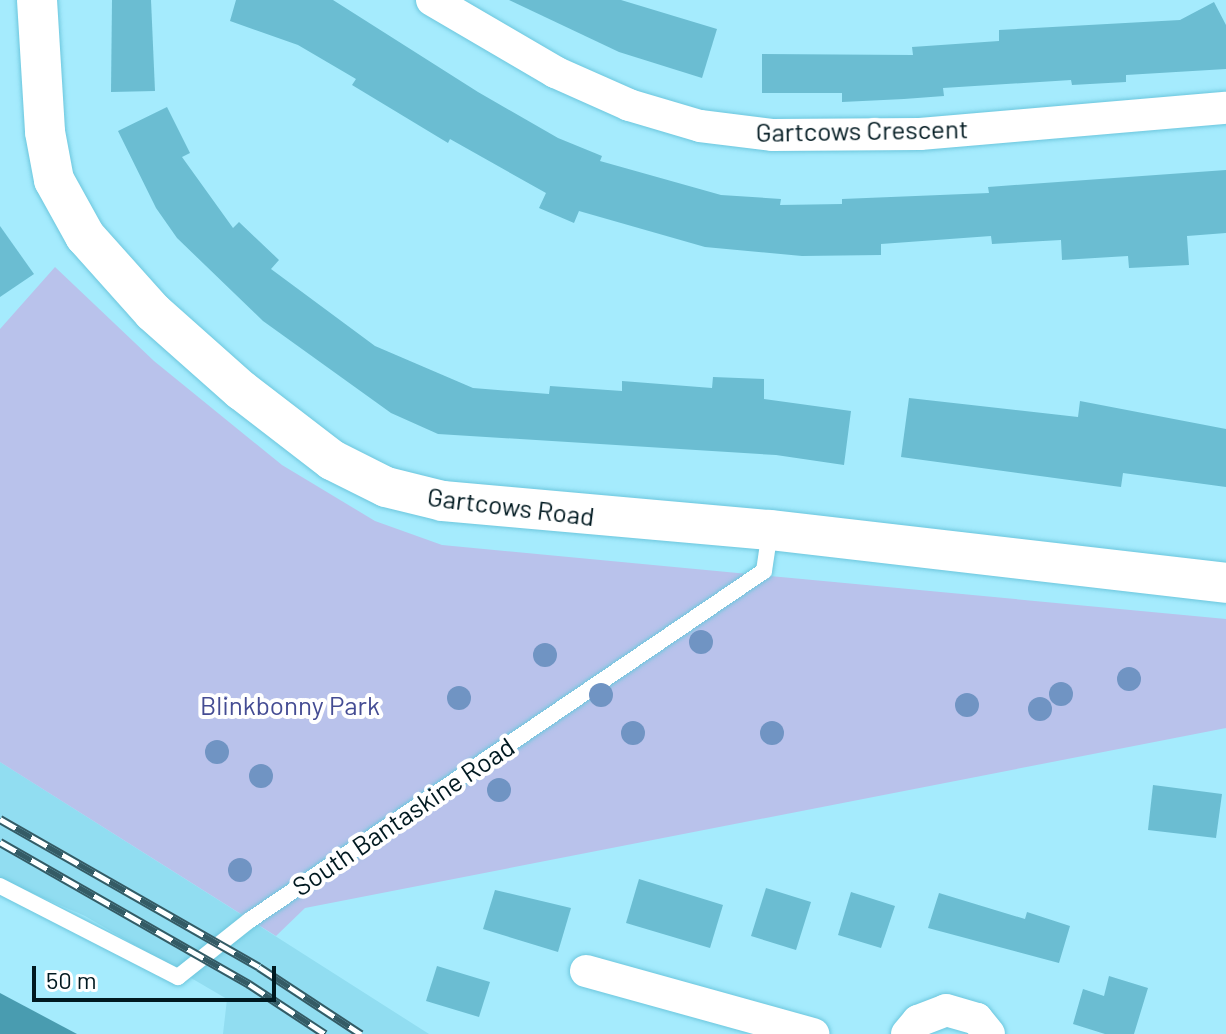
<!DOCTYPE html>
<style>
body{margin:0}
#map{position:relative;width:1226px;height:1034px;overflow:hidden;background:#a5ebfd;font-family:Barlow,sans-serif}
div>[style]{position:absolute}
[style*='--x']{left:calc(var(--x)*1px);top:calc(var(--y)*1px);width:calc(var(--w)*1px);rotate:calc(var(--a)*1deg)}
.built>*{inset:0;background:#91ddf1}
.green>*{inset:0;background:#b9c2eb}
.water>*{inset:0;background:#499cb0}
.building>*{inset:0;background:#6bbdd2}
.roads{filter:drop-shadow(0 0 2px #6cc6dd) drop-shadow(0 0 2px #6cc6dd)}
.service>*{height:16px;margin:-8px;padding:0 8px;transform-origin:8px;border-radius:8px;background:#fff}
.minor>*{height:32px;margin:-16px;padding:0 16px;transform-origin:16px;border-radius:16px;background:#fff}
.tertiary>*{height:40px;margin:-20px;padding:0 20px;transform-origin:20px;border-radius:20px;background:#fff}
.rail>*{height:9px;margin-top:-4.5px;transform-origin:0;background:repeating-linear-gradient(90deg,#fff 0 18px,#345b65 0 36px);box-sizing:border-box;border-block:2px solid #345b65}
.trees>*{width:24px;height:24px;margin:-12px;border-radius:50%;background:#7094c3}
span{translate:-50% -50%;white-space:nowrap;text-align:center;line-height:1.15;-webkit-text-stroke:8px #fff;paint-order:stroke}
.street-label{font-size:26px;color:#001920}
.park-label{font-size:26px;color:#444c93}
.scale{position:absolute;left:32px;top:966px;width:244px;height:36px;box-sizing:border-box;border:4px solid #001920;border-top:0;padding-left:10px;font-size:24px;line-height:28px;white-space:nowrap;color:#001920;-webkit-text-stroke:6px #fff;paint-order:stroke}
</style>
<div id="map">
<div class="built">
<i style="clip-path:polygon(0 762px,250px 920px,429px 1034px,223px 1034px,227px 999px,85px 916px,0 879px)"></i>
</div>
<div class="green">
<i style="clip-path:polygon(55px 267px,154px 361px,282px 465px,375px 521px,442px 545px,1226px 619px,1226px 728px,305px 908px,276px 936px,0 762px,0 329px)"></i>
</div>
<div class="water">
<i style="clip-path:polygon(0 993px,77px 1034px,0 1034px)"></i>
</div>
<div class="building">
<i style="clip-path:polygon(112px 0,151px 0,155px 91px,111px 92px)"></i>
<i style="clip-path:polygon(236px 0,333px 0,478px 92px,558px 138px,602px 156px,600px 161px,721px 195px,781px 199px,780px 205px,842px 204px,842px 199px,989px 193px,988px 187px,1226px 170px,1226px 233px,1187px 236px,1189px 265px,1129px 268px,1128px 256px,1062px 260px,1061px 240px,992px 244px,991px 236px,881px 244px,881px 255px,802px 256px,705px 247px,579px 211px,574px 223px,539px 208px,546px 193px,450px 139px,448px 143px,352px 85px,356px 79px,298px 45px,230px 21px)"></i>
<i style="clip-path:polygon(509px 0,621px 0,717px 29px,702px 78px,619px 52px)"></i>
<i style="clip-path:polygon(1214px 2px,1226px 25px,1226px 69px,1126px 75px,1126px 82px,1072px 85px,1071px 80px,943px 88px,944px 96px,904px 99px,842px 102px,842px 93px,762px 93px,762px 54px,913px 55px,912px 47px,999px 41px,999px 30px,1180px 20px)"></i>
<i style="clip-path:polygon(167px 107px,190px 153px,182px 157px,233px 228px,239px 222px,279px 260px,271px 269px,375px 346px,473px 388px,549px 394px,550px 386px,622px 391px,622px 381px,712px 388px,713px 377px,764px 379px,764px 399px,851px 411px,844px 465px,776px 455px,438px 434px,391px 413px,263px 321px,177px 238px,156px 208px,118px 131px)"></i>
<i style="clip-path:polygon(0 226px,34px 274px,0 297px)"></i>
<i style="clip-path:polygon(909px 398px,1078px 417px,1080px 401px,1226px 429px,1226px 487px,1123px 473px,1121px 487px,901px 457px)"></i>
<i style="clip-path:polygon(1153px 785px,1222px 794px,1216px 838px,1148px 830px)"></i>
<i style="clip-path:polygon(639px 879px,723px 905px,710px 948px,626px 923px)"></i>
<i style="clip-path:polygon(766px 888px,811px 902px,796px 950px,751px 936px)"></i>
<i style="clip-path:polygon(495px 890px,571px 908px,558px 952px,483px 929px)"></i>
<i style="clip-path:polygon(851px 892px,895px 906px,881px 948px,838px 935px)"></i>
<i style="clip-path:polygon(939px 893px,1025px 919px,1027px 912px,1070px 926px,1059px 963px,928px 928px)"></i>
<i style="clip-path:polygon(437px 966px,490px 982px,479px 1017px,426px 1001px)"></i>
<i style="clip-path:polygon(1109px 976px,1148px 988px,1134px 1034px,1105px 1034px,1073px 1024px,1083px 989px,1104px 996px)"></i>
</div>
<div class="roads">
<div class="service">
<i style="--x:0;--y:886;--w:200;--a:27.1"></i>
<i style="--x:178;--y:977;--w:92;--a:-38.4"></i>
<i style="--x:250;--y:920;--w:621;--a:-34.18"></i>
<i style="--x:764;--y:571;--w:40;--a:-81.5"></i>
</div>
<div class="minor">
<i style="--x:432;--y:0;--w:143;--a:30.3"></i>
<i style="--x:555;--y:72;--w:81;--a:24"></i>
<i style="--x:629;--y:105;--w:74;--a:16.5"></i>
<i style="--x:700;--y:126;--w:74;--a:7"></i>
<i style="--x:773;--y:135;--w:147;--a:-0.4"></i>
<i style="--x:920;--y:134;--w:307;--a:-4.9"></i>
<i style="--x:586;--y:971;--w:236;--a:15.5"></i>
<i style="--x:907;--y:1034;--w:17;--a:-50"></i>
<i style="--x:918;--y:1021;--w:30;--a:-21"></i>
<i style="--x:946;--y:1010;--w:32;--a:16"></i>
<i style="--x:977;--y:1019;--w:19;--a:51"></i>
</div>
<div class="tertiary">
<i style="--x:37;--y:0;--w:132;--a:86.5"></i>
<i style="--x:45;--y:132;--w:49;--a:79.4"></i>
<i style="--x:54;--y:180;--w:64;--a:61"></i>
<i style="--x:85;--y:236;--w:102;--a:48.2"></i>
<i style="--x:153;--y:312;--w:118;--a:41.6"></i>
<i style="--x:241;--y:390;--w:115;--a:37.6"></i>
<i style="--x:332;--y:460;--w:60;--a:26.6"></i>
<i style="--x:386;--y:487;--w:59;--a:13.8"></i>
<i style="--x:443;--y:501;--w:328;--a:5.1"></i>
<i style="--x:770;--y:530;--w:459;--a:6.6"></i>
</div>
</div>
<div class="rail">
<i style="--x:0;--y:819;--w:298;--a:29.7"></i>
<i style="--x:259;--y:967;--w:122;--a:33.3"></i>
<i style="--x:0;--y:842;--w:287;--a:29.7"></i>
<i style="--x:249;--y:984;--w:91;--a:33.3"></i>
</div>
<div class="trees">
<i style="left:701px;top:642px"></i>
<i style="left:545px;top:655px"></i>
<i style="left:1129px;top:679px"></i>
<i style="left:1061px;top:694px"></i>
<i style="left:601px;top:695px"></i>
<i style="left:459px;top:698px"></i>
<i style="left:967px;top:705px"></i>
<i style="left:1040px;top:709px"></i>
<i style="left:633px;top:733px"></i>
<i style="left:772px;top:733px"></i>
<i style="left:217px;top:752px"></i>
<i style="left:261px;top:776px"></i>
<i style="left:499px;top:790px"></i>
<i style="left:240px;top:870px"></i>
</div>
<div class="street-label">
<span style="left:862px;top:130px;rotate:-1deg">Gartcows Crescent</span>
<span style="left:511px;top:506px;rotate:7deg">Gartcows Road</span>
<span style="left:403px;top:816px;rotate:-34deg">South Bantaskine Road</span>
</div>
<div class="park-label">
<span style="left:290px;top:705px">Blinkbonny Park</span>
</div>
<div class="scale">50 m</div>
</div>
